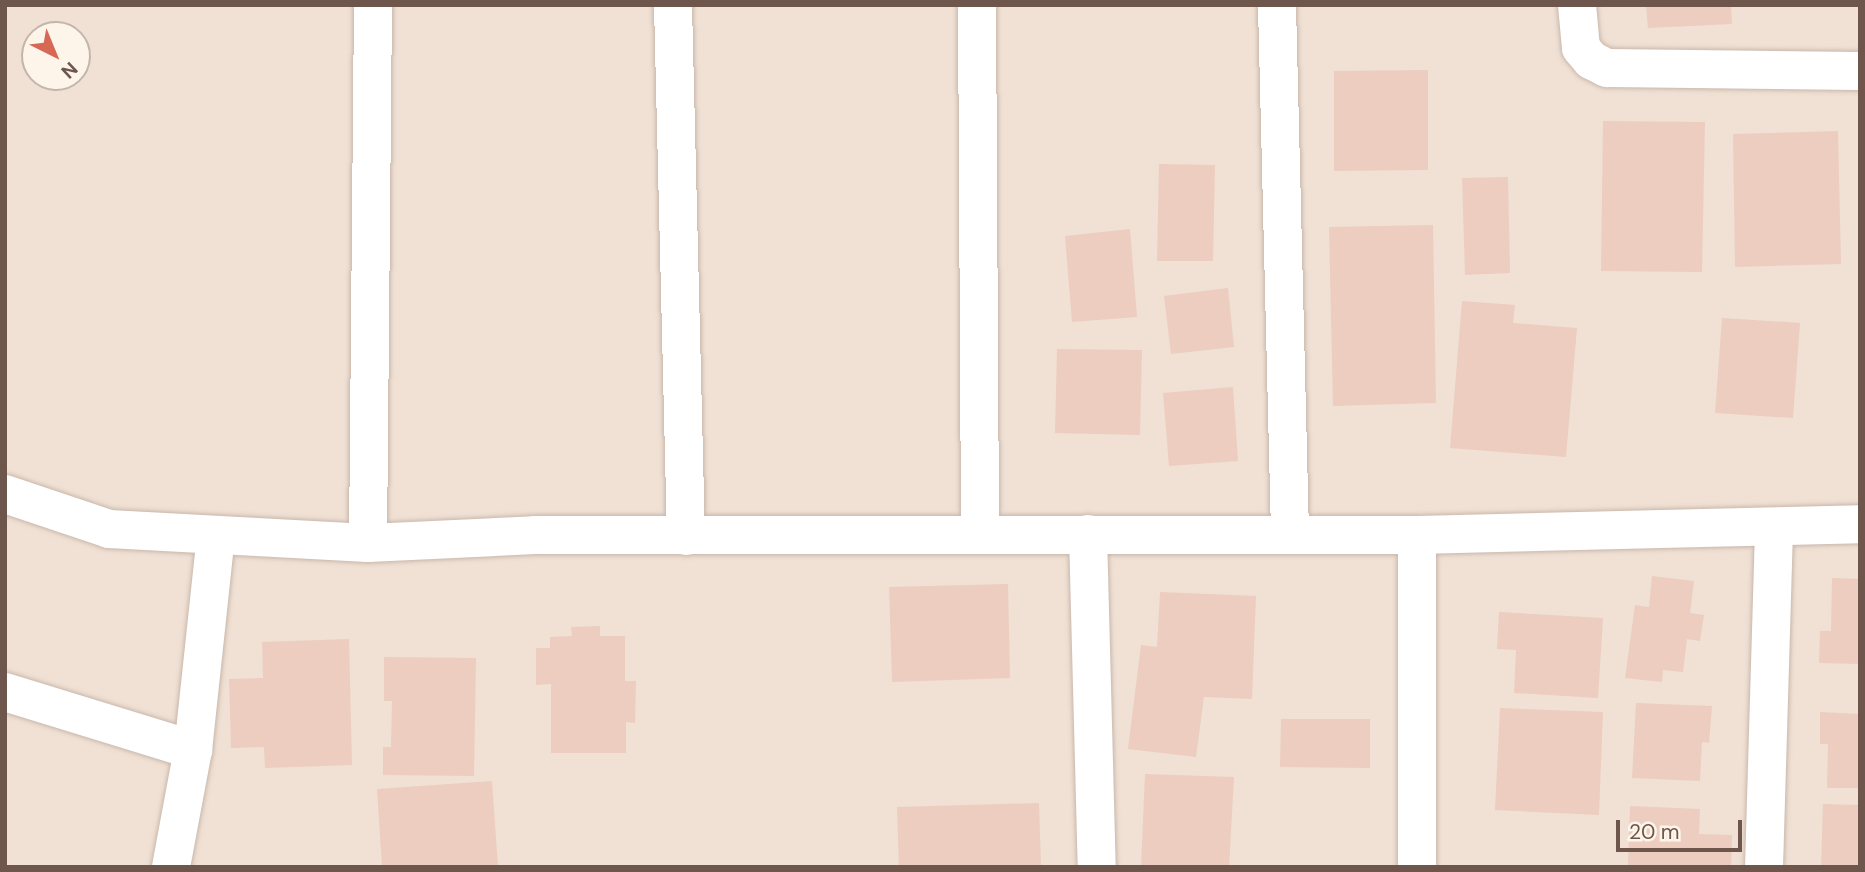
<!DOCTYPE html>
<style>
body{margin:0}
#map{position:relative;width:1865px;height:872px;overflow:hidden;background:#faf0e4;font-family:"DM Sans",sans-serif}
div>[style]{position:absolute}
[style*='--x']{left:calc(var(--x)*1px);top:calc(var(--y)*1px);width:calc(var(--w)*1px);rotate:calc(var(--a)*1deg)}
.residential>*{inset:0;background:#f0e1d4}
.building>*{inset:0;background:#eccdbf}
.roads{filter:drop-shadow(0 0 2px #c9b7ac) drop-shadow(0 0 2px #c9b7ac)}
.minor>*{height:38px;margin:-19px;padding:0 19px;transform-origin:19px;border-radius:19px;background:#fff}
span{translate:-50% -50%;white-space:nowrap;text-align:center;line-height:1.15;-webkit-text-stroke:5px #fdf4ea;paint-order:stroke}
.frame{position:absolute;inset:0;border:7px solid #6f564d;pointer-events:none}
.north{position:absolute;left:21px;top:21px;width:70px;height:70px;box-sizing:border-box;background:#fdf4ea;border:2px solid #c4b5ab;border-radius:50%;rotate:137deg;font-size:19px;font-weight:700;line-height:28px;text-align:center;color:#6f564d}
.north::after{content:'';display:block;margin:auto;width:24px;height:32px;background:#d76856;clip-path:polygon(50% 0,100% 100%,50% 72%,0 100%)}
.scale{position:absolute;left:1616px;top:820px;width:126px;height:32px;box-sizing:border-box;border:4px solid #6f564d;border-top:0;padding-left:9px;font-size:21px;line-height:24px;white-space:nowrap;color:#6f564d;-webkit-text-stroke:5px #fdf4ea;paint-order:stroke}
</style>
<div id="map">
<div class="residential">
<i style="clip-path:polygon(evenodd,5px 5px,1860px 5px,1860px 867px,5px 867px,5px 5px,35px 35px,77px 35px,77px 77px,35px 77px,35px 35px)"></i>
</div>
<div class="building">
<i style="clip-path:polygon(1646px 5px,1731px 5px,1732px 24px,1648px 28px)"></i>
<i style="clip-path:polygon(1428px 70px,1428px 170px,1334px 171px,1334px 71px)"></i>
<i style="clip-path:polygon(1603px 121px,1705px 122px,1702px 272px,1601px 271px)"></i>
<i style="clip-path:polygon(1838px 131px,1841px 264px,1735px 267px,1733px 134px)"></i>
<i style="clip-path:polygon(1159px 164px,1215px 165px,1213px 261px,1157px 261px)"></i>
<i style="clip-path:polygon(1508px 177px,1510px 273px,1465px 275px,1462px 178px)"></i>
<i style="clip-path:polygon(1433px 225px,1436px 403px,1333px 406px,1329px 227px)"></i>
<i style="clip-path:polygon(1130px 229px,1137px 317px,1072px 322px,1065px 236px)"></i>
<i style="clip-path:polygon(1228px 288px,1234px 347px,1171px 354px,1164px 296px)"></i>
<i style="clip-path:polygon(1462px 301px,1515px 305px,1513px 323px,1577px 328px,1566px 457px,1450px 448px)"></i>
<i style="clip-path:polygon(1722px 318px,1800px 323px,1793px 418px,1715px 413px)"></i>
<i style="clip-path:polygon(1057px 349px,1142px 350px,1140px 435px,1055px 433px)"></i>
<i style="clip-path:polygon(1233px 387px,1238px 461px,1169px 466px,1163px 393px)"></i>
<i style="clip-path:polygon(1652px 576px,1694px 581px,1690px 613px,1704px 615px,1700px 641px,1687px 639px,1683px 672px,1663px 670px,1662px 682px,1625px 678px,1635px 605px,1649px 607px)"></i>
<i style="clip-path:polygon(1832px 578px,1860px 579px,1860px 664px,1819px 663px,1820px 631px,1831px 631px)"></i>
<i style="clip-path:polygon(1008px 584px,1010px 678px,892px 682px,889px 587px)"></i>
<i style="clip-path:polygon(1160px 592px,1256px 596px,1252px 699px,1204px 697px,1196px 757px,1128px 749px,1141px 645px,1157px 647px)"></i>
<i style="clip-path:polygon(1499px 612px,1603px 618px,1598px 698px,1514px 693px,1516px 650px,1497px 649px)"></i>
<i style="clip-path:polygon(600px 626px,600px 636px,625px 636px,625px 681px,636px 681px,635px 723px,626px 722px,626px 753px,551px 753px,551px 684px,536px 685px,536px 648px,550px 648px,550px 637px,572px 636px,571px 627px)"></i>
<i style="clip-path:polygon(349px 639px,352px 765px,265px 768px,264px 747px,231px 748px,229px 679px,263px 678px,262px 642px)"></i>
<i style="clip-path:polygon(384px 657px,476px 658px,474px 776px,383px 775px,383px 747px,391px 747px,392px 701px,384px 701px)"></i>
<i style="clip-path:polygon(1636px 703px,1712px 706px,1709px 743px,1702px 742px,1700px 781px,1632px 778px)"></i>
<i style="clip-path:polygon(1500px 708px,1603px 712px,1599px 815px,1495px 810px)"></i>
<i style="clip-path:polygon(1820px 712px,1860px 714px,1860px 788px,1827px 788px,1828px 744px,1820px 744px)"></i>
<i style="clip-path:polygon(1281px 719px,1370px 719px,1370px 768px,1280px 767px)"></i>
<i style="clip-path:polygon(1145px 774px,1234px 777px,1229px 867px,1141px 867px)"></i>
<i style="clip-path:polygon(492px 781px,498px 867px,382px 867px,377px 789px)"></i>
<i style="clip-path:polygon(1039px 803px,1041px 867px,899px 867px,897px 807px)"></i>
<i style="clip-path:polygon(1823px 804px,1860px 805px,1860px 867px,1821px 867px)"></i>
<i style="clip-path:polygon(1630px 806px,1700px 809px,1699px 834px,1732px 835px,1731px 867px,1628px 867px)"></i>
</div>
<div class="roads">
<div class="minor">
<i style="--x:673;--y:5;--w:531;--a:88.6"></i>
<i style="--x:977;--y:5;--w:528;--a:89.67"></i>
<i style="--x:1277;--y:5;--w:528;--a:88.59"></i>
<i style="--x:1577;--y:5;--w:43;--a:84.7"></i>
<i style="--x:1581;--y:48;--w:16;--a:50"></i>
<i style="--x:1591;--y:60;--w:18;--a:27"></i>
<i style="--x:1607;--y:68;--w:253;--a:0.7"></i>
<i style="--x:5;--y:494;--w:110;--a:18.6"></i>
<i style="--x:109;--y:529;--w:259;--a:3.1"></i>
<i style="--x:368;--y:543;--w:167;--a:-2.7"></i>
<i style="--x:535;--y:535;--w:882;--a:0"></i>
<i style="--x:1417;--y:535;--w:443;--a:-1.4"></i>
<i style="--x:1088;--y:534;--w:333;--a:88.5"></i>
<i style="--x:368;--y:543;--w:538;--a:-89.47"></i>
<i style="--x:5;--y:692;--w:197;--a:17.1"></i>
<i style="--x:171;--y:867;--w:119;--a:-79.4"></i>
<i style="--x:193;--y:750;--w:216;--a:-83.9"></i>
<i style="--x:1417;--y:867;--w:332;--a:-90"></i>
<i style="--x:1764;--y:867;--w:340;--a:-88.3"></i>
</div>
</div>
<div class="frame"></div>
<div class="north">N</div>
<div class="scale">20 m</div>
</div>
